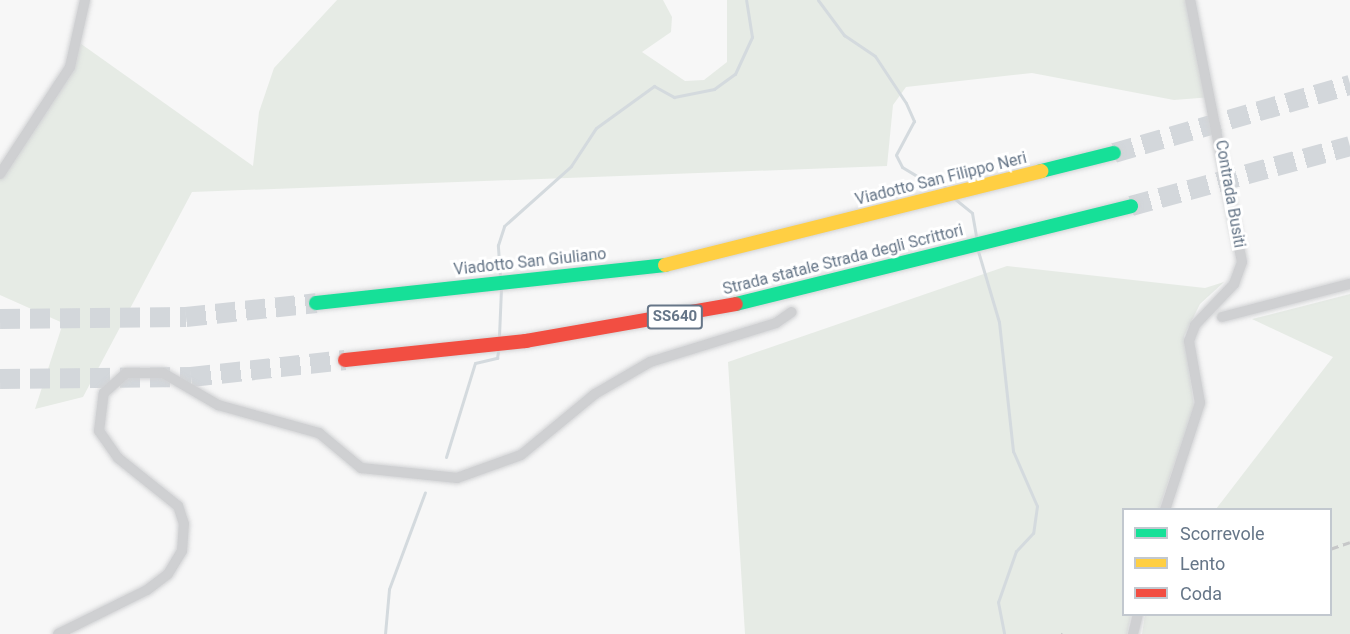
<!DOCTYPE html>
<style>
body{margin:0}
#map{position:relative;width:1350px;height:634px;overflow:hidden;background:#f7f7f7;font-family:Roboto,sans-serif}
div>[style]{position:absolute}
[style*='--x']{left:calc(var(--x)*1px);top:calc(var(--y)*1px);width:calc(var(--w)*1px);rotate:calc(var(--a)*1deg)}
.green>*{inset:0;background:#e6ebe5}
.stream>*{height:3px;margin:-1.5px;padding:0 1.5px;transform-origin:1.5px;border-radius:1.5px;background:#d4dade}
.highway-tunnel>*{height:20px;margin-top:-10px;transform-origin:0;background:repeating-linear-gradient(90deg,#d3d7db 0 20px,transparent 0 30px)}
.roads{filter:drop-shadow(0 0 2px #d2d3d5) drop-shadow(0 0 2px #d2d3d5)}
.street>*{height:10px;margin:-5px;padding:0 5px;transform-origin:5px;border-radius:5px;background:#cfd0d2}
.fast>*{height:14px;margin:-7px;padding:0 7px;transform-origin:7px;border-radius:7px;background:#16e098}
.slow>*{height:14px;margin:-7px;padding:0 7px;transform-origin:7px;border-radius:7px;background:#ffcf43}
.jam>*{height:14px;margin:-7px;padding:0 7px;transform-origin:7px;border-radius:7px;background:#f24e42}
.rail>*{height:3px;margin-top:-1.5px;transform-origin:0;background:repeating-linear-gradient(90deg,#c6c7c8 0 9px,transparent 0 13.5px)}
span{translate:-50% -50%;white-space:nowrap;text-align:center;line-height:1.15;-webkit-text-stroke:6px #fff;paint-order:stroke}
.shield-label span{padding:2px 4px;background:#fff;border:2px solid;border-radius:4px;-webkit-text-stroke-width:0}
.shield-label{font-size:15px;color:#667688;font-weight:700}
.street-label{font-size:16px;color:#667688}
.legend{position:absolute;left:1122px;top:508px;width:210px;height:108px;box-sizing:border-box;background:#fff;border:2px solid #c2c8cf;margin:0;padding:8px 10px;list-style:none;font-size:18px;color:#667688}
.legend li{display:flex;align-items:center;gap:12px;height:30px}
.legend b{width:30px;border:2px solid #c2c8cf}
</style>
<div id="map">
<div class="green">
<i style="clip-path:polygon(337px 0,663px 0,672px 17px,671px 32px,642px 52px,685px 81px,704px 80px,727px 62px,727px 0,1190px 0,1212px 97px,1174px 100px,1032px 73px,906px 87px,893px 105px,887px 166px,192px 192px,83px 397px,35px 409px,63px 323px,0 295px,0 174px,70px 67px,77px 41px,253px 166px,259px 112px,274px 68px)"></i>
<i style="clip-path:polygon(1007px 266px,1205px 288px,1224px 282px,1200px 304px,1184px 336px,1194px 406px,1159px 509px,1124px 510px,1124px 614px,1131px 615px,1127px 634px,745px 634px,728px 362px)"></i>
<i style="clip-path:polygon(1350px 294px,1350px 634px,1142px 634px,1145px 615px,1330px 614px,1330px 510px,1216px 509px,1333px 357px,1252px 319px)"></i>
</div>
<div class="stream">
<i style="--x:818;--y:0;--w:44;--a:53.4"></i>
<i style="--x:844;--y:35;--w:37;--a:34"></i>
<i style="--x:875;--y:56;--w:56;--a:56.6"></i>
<i style="--x:906;--y:103;--w:20;--a:66"></i>
<i style="--x:914;--y:121;--w:38;--a:118"></i>
<i style="--x:896;--y:155;--w:13;--a:63"></i>
<i style="--x:902;--y:167;--w:23;--a:31"></i>
<i style="--x:922;--y:179;--w:16;--a:0"></i>
<i style="--x:938;--y:179;--w:11;--a:49"></i>
<i style="--x:955;--y:199;--w:22;--a:39"></i>
<i style="--x:972;--y:213;--w:23;--a:80"></i>
<i style="--x:978;--y:251;--w:74;--a:73.5"></i>
<i style="--x:999;--y:322;--w:130;--a:83.8"></i>
<i style="--x:1013;--y:451;--w:60;--a:66.4"></i>
<i style="--x:1037;--y:506;--w:27;--a:98"></i>
<i style="--x:1033;--y:533;--w:25;--a:133"></i>
<i style="--x:1016;--y:551;--w:54;--a:109.4"></i>
<i style="--x:998;--y:602;--w:33;--a:79"></i>
<i style="--x:500;--y:276;--w:31;--a:-94"></i>
<i style="--x:498;--y:245;--w:20;--a:-72"></i>
<i style="--x:504;--y:226;--w:90;--a:-41.8"></i>
<i style="--x:571;--y:166;--w:45;--a:-56.7"></i>
<i style="--x:596;--y:128;--w:72;--a:-35.9"></i>
<i style="--x:654;--y:86;--w:23;--a:29"></i>
<i style="--x:674;--y:97;--w:41;--a:-11.3"></i>
<i style="--x:714;--y:89;--w:26;--a:-36"></i>
<i style="--x:735;--y:74;--w:41;--a:-65.3"></i>
<i style="--x:752;--y:37;--w:37;--a:-99"></i>
<i style="--x:499;--y:336;--w:47;--a:-87.6"></i>
<i style="--x:446;--y:457;--w:98;--a:-72.9"></i>
<i style="--x:475;--y:363;--w:23;--a:-13"></i>
<i style="--x:497;--y:358;--w:6;--a:-81"></i>
<i style="--x:385;--y:634;--w:45;--a:-84.9"></i>
<i style="--x:389;--y:589;--w:103;--a:-69.6"></i>
</div>
<div class="highway-tunnel">
<i style="--x:1114;--y:153;--w:246;--a:-16.1"></i>
<i style="--x:1131;--y:206;--w:227;--a:-15.3"></i>
<i style="--x:0;--y:319;--w:186;--a:-0.6"></i>
<i style="--x:186;--y:317;--w:131;--a:-6.1"></i>
<i style="--x:0;--y:379;--w:191;--a:-0.6"></i>
<i style="--x:191;--y:377;--w:155;--a:-6.3"></i>
</div>
<div class="roads">
<div class="street">
<i style="--x:0;--y:174;--w:128;--a:-56.8"></i>
<i style="--x:70;--y:67;--w:69;--a:-77.4"></i>
<i style="--x:1222;--y:317;--w:132;--a:-14.5"></i>
<i style="--x:1165;--y:510;--w:113;--a:-71.9"></i>
<i style="--x:1200;--y:403;--w:63;--a:-100.1"></i>
<i style="--x:1189;--y:341;--w:17;--a:-69"></i>
<i style="--x:1195;--y:325;--w:57;--a:-46.4"></i>
<i style="--x:1234;--y:284;--w:23;--a:-70"></i>
<i style="--x:1242;--y:262;--w:267;--a:-101.2"></i>
<i style="--x:58;--y:634;--w:99;--a:-26.3"></i>
<i style="--x:147;--y:590;--w:26;--a:-37"></i>
<i style="--x:168;--y:574;--w:27;--a:-59"></i>
<i style="--x:182;--y:551;--w:27;--a:-86"></i>
<i style="--x:184;--y:524;--w:19;--a:-108"></i>
<i style="--x:178;--y:506;--w:77;--a:-141.3"></i>
<i style="--x:118;--y:458;--w:33;--a:-125"></i>
<i style="--x:99;--y:431;--w:38;--a:-83"></i>
<i style="--x:104;--y:393;--w:30;--a:-42"></i>
<i style="--x:126;--y:373;--w:37;--a:0"></i>
<i style="--x:163;--y:373;--w:64;--a:30.2"></i>
<i style="--x:218;--y:405;--w:105;--a:15.5"></i>
<i style="--x:319;--y:433;--w:55;--a:39.8"></i>
<i style="--x:361;--y:468;--w:97;--a:5.9"></i>
<i style="--x:457;--y:478;--w:68;--a:-19.8"></i>
<i style="--x:521;--y:455;--w:96;--a:-39.5"></i>
<i style="--x:595;--y:394;--w:64;--a:-30.2"></i>
<i style="--x:650;--y:362;--w:132;--a:-17.2"></i>
<i style="--x:776;--y:323;--w:19;--a:-35"></i>
<i style="--x:1133;--y:634;--w:21;--a:-76"></i>
</div>
<div class="fast">
<i style="--x:1041;--y:171;--w:75;--a:-13.9"></i>
<i style="--x:316;--y:303;--w:351;--a:-6.2"></i>
<i style="--x:736;--y:304;--w:407;--a:-13.9"></i>
</div>
<div class="slow">
<i style="--x:665;--y:265;--w:388;--a:-14"></i>
</div>
<div class="jam">
<i style="--x:345;--y:360;--w:182;--a:-6"></i>
<i style="--x:526;--y:341;--w:213;--a:-10"></i>
</div>
</div>
<div class="rail">
<i style="--x:1330;--y:549;--w:21;--a:-19"></i>
<i style="--x:1062;--y:634;--w:1;--a:-45"></i>
</div>
<div class="shield-label">
<span style="left:675px;top:317px">SS640</span>
</div>
<div class="street-label">
<span style="left:941px;top:179px;rotate:-14deg">Viadotto San Filippo Neri</span>
<span style="left:1230px;top:194px;rotate:80deg">Contrada Busiti</span>
<span style="left:843px;top:260px;rotate:-14deg">Strada statale Strada degli Scrittori</span>
<span style="left:530px;top:262px;rotate:-6deg">Viadotto San Giuliano</span>
</div>
<ul class="legend">
<li><b style="height:8px;background:#16e098"></b>Scorrevole</li>
<li><b style="height:8px;background:#ffcf43"></b>Lento</li>
<li><b style="height:8px;background:#f24e42"></b>Coda</li>
</ul>
</div>
